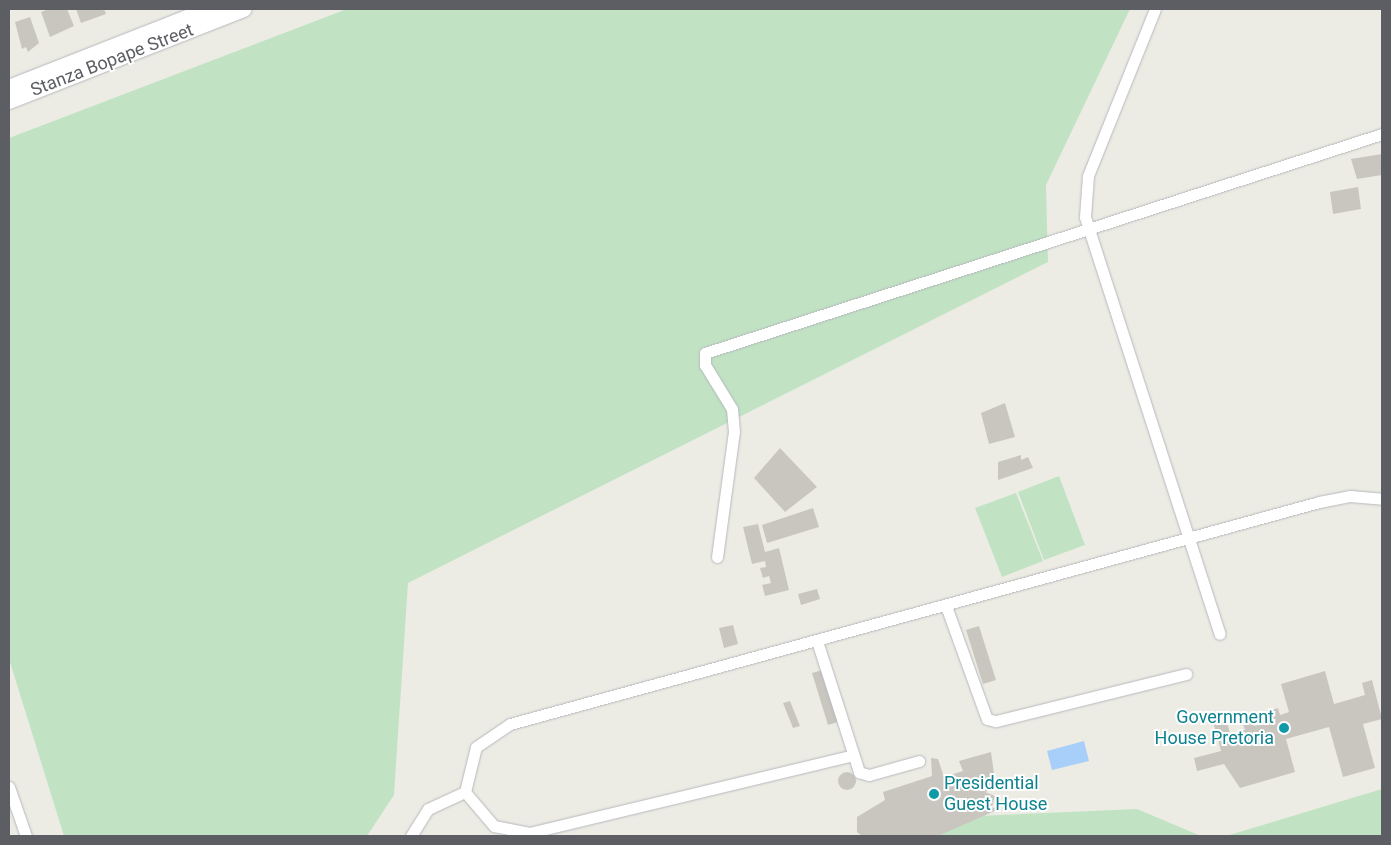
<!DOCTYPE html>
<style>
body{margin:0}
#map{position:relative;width:1391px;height:845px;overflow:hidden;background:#edece4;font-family:Roboto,sans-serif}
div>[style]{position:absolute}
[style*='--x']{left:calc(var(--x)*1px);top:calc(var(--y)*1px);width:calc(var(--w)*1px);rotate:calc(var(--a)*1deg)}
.green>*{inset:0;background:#c1e3c4}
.water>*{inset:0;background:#a7cff9}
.building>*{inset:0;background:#c9c6c0}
.round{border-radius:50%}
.roads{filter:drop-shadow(0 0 1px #b6b8bd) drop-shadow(0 0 1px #b6b8bd)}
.minor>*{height:11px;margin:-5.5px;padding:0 5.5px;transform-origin:5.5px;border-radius:5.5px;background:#fff}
.secondary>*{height:16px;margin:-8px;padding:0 8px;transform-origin:8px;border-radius:8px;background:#fff}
.dots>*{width:14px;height:14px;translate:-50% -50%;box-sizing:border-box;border:2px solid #fff;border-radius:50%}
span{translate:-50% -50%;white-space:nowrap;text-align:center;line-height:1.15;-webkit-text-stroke:4px #fff;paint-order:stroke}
.street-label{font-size:18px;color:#5c5e63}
.culture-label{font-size:18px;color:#0d838f}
.right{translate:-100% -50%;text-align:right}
.left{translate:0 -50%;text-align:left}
.frame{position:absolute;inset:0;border:10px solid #5c5e63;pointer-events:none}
</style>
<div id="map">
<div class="green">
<i style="clip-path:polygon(347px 9px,1130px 9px,1046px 185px,1048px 262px,408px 583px,394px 795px,367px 836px,64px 836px,9px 659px,9px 138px)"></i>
<i style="clip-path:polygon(1059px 476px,1085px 545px,1044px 560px,1018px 492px)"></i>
<i style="clip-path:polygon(1016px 493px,1043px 561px,1002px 577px,975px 508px)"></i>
<i style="clip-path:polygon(1382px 789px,1382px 836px,1226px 836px)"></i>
<i style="clip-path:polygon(1137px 809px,1201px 836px,913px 836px,976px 816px)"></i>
</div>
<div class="water">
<i style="clip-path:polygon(1084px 741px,1089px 761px,1052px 770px,1047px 751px)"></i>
</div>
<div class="building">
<i style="clip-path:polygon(49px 9px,67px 9px,74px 26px,50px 37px,41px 12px)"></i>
<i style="clip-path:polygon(76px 9px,104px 9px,106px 14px,81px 23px)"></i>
<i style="clip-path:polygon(30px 17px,39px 43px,28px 52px,26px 47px,22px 49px,15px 22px)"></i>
<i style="clip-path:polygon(1382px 154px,1382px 175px,1357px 179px,1351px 159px)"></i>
<i style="clip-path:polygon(1358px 187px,1361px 209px,1333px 214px,1330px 192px)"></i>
<i style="clip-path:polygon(1005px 403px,1015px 437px,989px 444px,981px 413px)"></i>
<i style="clip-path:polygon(780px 448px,817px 487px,785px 512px,754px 478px)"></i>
<i style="clip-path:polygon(1021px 455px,1021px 460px,1028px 457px,1033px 468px,998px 480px,998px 462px)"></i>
<i style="clip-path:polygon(813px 508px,819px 527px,767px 543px,762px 525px)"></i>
<i style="clip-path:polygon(758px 524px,765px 552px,779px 548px,789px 590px,765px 596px,762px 585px,771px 583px,769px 576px,763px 578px,760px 568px,766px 567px,765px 561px,752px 564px,743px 527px)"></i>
<i style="clip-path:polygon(817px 589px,820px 599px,801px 605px,798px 594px)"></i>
<i style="clip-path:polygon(733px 625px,738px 644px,724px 648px,719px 628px)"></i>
<i style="clip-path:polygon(979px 626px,996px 680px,983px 684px,966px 630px)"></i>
<i style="clip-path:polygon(823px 670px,838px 722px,828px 725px,812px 673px)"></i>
<i style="clip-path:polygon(1325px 671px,1334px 704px,1365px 695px,1362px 683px,1372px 680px,1382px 719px,1363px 724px,1375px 768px,1343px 777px,1329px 727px,1286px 739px,1295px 772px,1240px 788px,1224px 764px,1197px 771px,1194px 758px,1221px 751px,1214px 725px,1227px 721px,1230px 734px,1245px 730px,1242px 721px,1252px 718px,1254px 726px,1270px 722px,1267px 711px,1278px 708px,1280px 715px,1289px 712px,1281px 684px)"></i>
<i style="clip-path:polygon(790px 701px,800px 726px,793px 728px,783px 703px)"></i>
<i style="clip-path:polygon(991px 752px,996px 788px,985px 792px,995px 796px,992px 807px,997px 810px,938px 836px,862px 836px,857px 832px,857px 817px,885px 800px,883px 792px,932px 776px,931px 758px,938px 759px,944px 777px,963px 771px,959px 761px)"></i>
<i class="round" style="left:838px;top:772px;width:18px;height:18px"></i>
</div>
<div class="roads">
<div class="minor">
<i style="--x:1155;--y:9;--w:180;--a:111.9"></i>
<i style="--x:1088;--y:176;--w:41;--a:94.2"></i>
<i style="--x:1085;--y:217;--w:438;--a:72.1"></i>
<i style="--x:717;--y:557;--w:126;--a:-82.3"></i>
<i style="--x:734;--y:432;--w:23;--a:-95"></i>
<i style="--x:732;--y:409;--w:52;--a:-121.5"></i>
<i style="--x:705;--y:365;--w:12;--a:-90"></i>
<i style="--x:705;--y:353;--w:712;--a:-17.93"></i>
<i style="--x:946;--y:606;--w:120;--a:70.1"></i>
<i style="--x:987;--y:719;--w:9;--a:13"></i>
<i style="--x:996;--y:721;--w:196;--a:-13.9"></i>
<i style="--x:817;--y:641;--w:138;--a:72.2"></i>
<i style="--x:859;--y:772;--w:10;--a:17"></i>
<i style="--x:869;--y:775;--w:52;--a:-15.6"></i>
<i style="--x:9;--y:787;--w:52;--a:70.9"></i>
<i style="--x:465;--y:792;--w:45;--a:49.5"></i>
<i style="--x:494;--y:826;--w:36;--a:11"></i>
<i style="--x:529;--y:833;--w:333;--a:-13.5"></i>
<i style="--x:411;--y:836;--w:32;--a:-58"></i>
<i style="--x:428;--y:809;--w:41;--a:-24.7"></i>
<i style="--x:465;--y:792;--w:46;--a:-76.3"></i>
<i style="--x:476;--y:747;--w:41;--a:-34.1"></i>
<i style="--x:510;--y:724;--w:839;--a:-15.34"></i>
<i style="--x:1319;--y:502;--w:32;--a:-11"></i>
<i style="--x:1350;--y:496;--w:32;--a:5"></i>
</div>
<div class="secondary">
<i style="--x:9;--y:88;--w:217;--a:-21.4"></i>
<i style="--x:9;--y:101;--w:252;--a:-21.4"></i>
</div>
</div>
<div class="dots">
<i style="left:1284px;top:728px;background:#0f9aa8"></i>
<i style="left:934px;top:794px;background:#0f9aa8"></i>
</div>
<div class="street-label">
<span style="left:112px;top:60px;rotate:-21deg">Stanza Bopape Street</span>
</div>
<div class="culture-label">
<span class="right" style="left:1274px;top:728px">Government<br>House Pretoria</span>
<span class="left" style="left:944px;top:794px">Presidential<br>Guest House</span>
</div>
<div class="frame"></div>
</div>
